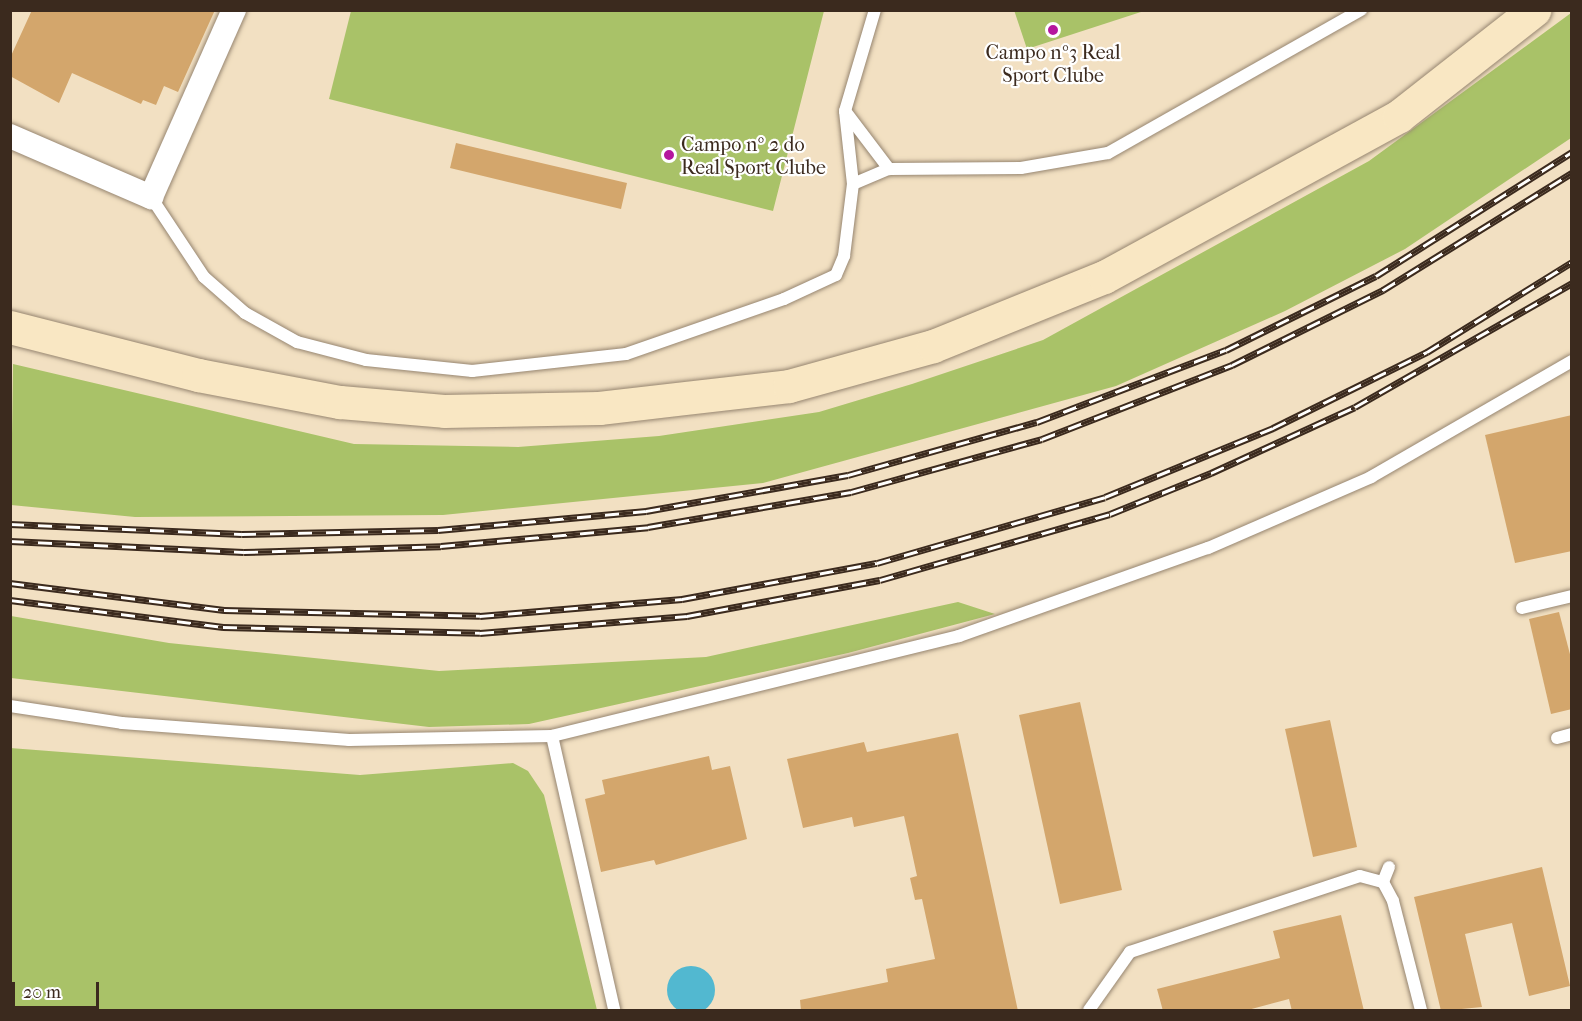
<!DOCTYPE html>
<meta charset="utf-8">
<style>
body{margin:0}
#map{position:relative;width:1582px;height:1021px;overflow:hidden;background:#f2e0c2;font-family:"IM FELL French Canon",serif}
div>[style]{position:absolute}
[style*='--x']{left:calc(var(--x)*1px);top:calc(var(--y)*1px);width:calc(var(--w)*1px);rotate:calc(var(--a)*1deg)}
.green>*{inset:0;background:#a9c268}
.water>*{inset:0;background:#52b8d0}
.round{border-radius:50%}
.building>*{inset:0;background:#d3a66c}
.roads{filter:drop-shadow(0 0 2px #968570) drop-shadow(0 0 2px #968570)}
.lane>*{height:12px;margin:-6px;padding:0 6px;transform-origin:6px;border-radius:6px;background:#fff}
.street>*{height:24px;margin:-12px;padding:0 12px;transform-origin:12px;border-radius:12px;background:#fff}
.secondary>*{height:33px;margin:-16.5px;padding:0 16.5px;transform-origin:16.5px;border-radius:16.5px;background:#f9e7c3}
.rail>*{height:7px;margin-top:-3.5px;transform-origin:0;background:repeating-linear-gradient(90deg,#fff 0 14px,#3b2a1e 0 28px);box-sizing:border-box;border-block:2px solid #3b2a1e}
.dots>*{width:16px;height:16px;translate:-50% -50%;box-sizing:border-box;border:3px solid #fff;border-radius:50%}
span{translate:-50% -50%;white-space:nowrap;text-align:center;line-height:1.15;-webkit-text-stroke:4.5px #fff;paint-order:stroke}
.poi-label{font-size:20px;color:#3b2a1e}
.left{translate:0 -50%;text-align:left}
.frame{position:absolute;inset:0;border:12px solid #3b2a1e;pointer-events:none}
.scale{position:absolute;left:12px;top:982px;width:87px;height:27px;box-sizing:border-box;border:3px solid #3b2a1e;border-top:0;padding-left:8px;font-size:18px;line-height:21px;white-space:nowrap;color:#3b2a1e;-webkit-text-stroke:4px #fff;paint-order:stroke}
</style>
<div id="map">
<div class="green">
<i style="clip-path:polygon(1014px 10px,1144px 10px,1144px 11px,1027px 49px)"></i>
<i style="clip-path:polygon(351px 11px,351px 10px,824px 11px,773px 211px,329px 99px)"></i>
<i style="clip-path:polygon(1571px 13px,1571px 138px,1405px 249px,1285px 311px,1116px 386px,763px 483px,443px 515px,135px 517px,11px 505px,13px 364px,354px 444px,518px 447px,659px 436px,819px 412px,912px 384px,1043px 340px,1369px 161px)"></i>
<i style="clip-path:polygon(958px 602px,995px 614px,848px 653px,529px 724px,429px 727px,11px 678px,11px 616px,169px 643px,439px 671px,706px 657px)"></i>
<i style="clip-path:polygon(10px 748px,360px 775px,513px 763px,528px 771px,544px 795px,597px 1010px,11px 1010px)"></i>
</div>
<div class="water">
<i class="round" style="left:667px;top:966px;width:48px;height:48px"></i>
</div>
<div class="building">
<i style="clip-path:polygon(32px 10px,215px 10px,178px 92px,164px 86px,156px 105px,143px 100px,141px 104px,72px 73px,59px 103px,10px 76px,10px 58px)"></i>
<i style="clip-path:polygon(456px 143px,627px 183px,621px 209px,450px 168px)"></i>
<i style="clip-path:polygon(1572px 415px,1572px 551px,1515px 563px,1485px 435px)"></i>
<i style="clip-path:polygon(1559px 612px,1572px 662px,1572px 709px,1551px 714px,1529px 619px)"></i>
<i style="clip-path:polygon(1080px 702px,1122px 890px,1060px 904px,1019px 715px)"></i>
<i style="clip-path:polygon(1330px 720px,1357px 847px,1313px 857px,1285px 729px)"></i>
<i style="clip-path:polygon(958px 733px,1018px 1011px,801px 1011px,800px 1000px,888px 982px,886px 969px,935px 959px,922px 899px,915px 900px,910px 878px,917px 876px,904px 816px,854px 827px,852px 817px,803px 828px,787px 759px,864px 742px,867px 752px)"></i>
<i style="clip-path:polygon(709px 756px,712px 770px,730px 766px,747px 839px,656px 865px,654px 860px,601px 872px,585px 799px,605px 794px,602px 780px)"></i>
<i style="clip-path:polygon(1542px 867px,1570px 986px,1529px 996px,1512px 923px,1465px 934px,1482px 1007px,1441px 1011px,1414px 897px)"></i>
<i style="clip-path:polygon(1341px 915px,1364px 1011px,1292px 1011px,1289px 999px,1244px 1011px,1163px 1011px,1157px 989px,1280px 958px,1273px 931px)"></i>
</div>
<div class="roads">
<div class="lane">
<i style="--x:845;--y:111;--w:73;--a:52.8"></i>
<i style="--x:853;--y:184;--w:39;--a:-23"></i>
<i style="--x:889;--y:169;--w:132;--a:-0.4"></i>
<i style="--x:1021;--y:168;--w:88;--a:-9.8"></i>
<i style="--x:1108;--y:153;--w:291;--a:-29.5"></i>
<i style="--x:151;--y:197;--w:96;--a:56.5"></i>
<i style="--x:204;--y:277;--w:55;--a:41.3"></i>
<i style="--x:245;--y:313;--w:60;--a:29.1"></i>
<i style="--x:297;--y:342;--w:71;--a:14.6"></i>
<i style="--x:366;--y:360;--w:107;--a:5.9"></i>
<i style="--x:472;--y:371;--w:155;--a:-6.3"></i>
<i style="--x:626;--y:354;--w:167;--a:-19.2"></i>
<i style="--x:784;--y:299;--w:57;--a:-24.8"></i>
<i style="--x:836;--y:275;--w:21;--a:-67"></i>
<i style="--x:844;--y:256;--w:73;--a:-82.9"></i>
<i style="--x:853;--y:184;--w:73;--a:-96.3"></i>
<i style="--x:845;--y:111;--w:105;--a:-73.5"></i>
<i style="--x:1522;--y:608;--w:51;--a:-13.5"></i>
<i style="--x:10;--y:706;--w:113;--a:8.6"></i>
<i style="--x:122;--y:723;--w:228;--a:4.3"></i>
<i style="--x:349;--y:740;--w:203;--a:-1.1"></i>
<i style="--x:552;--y:736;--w:419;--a:-13.8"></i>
<i style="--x:959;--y:636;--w:264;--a:-19.5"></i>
<i style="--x:1208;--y:548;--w:178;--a:-23.5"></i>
<i style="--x:1371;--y:477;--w:232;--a:-30"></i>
<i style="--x:552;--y:736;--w:281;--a:77.2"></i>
<i style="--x:1557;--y:738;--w:16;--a:-15"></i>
<i style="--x:1383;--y:882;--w:16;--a:-68"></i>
<i style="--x:1089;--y:1010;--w:71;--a:-54.7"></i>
<i style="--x:1130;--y:952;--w:242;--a:-18.3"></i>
<i style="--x:1360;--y:876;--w:24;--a:15"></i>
<i style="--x:1383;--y:882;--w:21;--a:62"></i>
<i style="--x:1393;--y:901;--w:113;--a:75.6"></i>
</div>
<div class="street">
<i style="--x:10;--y:136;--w:154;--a:23.4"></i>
<i style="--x:151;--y:197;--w:205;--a:-66.1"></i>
</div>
<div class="secondary">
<i style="--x:10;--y:327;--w:194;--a:14.3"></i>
<i style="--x:198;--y:375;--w:145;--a:10.8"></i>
<i style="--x:340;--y:402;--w:104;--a:4.9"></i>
<i style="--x:444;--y:411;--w:155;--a:-1.1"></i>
<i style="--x:599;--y:408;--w:191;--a:-6.6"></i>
<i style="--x:789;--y:386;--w:149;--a:-15.5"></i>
<i style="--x:933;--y:346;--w:184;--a:-22"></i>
<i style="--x:1104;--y:277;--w:336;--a:-28.6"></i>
<i style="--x:1399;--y:116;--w:172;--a:-38.1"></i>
</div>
</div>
<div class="rail">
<i style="--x:10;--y:524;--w:232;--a:2.5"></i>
<i style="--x:242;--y:534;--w:196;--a:-1.2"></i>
<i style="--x:438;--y:530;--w:209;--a:-5.2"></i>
<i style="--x:646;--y:511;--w:205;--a:-10.1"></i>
<i style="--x:848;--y:475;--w:196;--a:-15.7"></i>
<i style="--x:1037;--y:422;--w:202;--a:-20.9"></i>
<i style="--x:1226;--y:350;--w:167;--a:-26.3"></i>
<i style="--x:1376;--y:276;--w:232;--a:-32.3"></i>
<i style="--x:10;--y:541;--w:234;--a:2.7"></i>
<i style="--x:244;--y:552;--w:197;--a:-1.7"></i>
<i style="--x:441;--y:546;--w:208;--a:-5.2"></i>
<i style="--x:648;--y:527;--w:206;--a:-9.8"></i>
<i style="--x:851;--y:492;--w:198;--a:-15.5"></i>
<i style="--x:1042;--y:439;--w:204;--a:-21.3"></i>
<i style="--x:1232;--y:365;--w:169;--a:-26.4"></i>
<i style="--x:1383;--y:290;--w:222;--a:-31.8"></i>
<i style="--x:10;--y:583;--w:216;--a:7.2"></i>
<i style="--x:224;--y:610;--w:256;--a:1.3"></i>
<i style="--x:480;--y:616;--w:203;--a:-4.8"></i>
<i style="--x:682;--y:599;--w:198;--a:-10.5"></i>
<i style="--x:877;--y:563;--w:237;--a:-16.1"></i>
<i style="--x:1105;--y:497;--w:182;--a:-22.3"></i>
<i style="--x:1273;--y:428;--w:172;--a:-26.3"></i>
<i style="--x:1427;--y:352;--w:171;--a:-31.8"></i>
<i style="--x:10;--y:600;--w:215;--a:7.2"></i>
<i style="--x:223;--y:627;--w:257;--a:1.3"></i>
<i style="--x:480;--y:633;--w:208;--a:-4.7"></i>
<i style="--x:687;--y:616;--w:196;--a:-10.6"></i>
<i style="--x:880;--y:580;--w:239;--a:-16"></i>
<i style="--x:1110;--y:514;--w:109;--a:-22.1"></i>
<i style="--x:1211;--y:473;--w:158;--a:-24.6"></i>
<i style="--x:1355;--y:407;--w:250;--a:-29.7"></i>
</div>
<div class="dots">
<i style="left:1053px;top:30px;background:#b5179e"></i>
<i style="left:669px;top:155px;background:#b5179e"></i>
</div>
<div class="poi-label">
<span style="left:1053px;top:64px">Campo nº3 Real<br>Sport Clube</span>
<span class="left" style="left:681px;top:156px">Campo nº 2 do<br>Real Sport Clube</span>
</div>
<div class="frame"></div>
<div class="scale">20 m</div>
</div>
